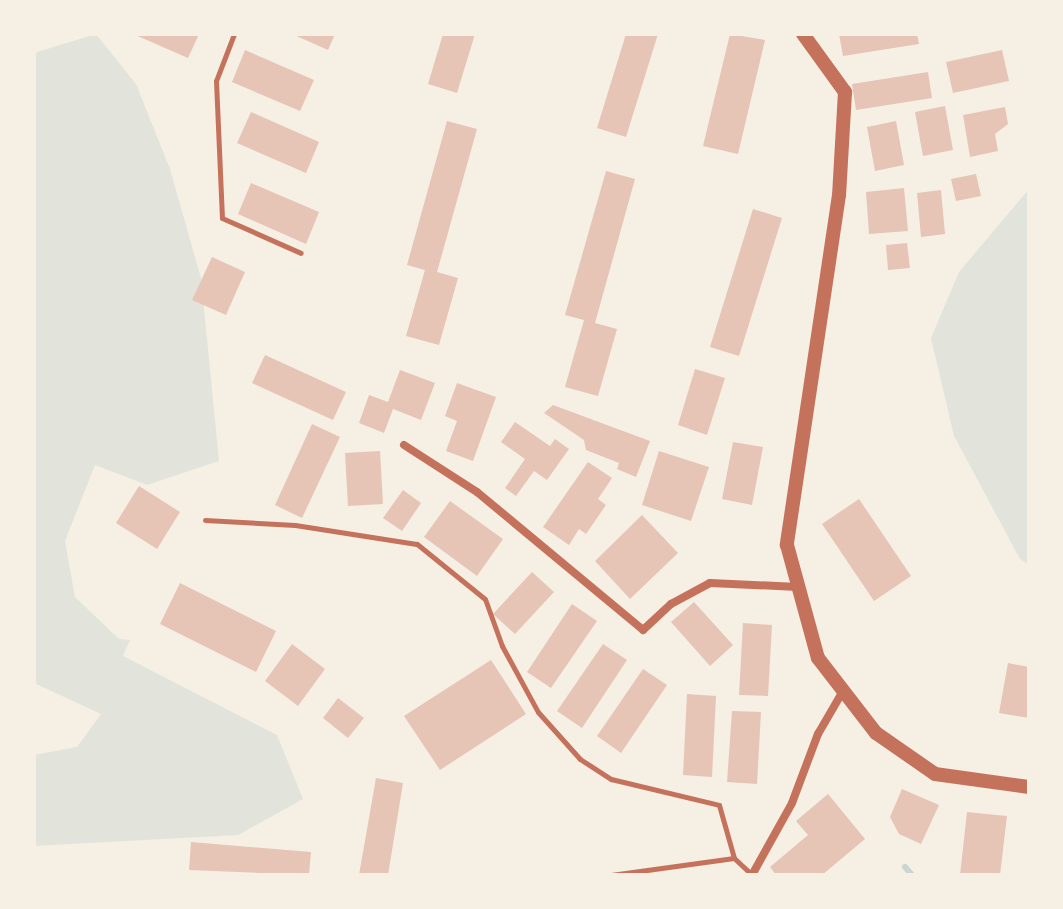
<!DOCTYPE html>
<style>
body{margin:0}
#map{position:relative;width:1063px;height:909px;overflow:hidden;background:#f6efe4;font-family:"Fira Sans",sans-serif}
div>[style]{position:absolute}
[style*='--x']{left:calc(var(--x)*1px);top:calc(var(--y)*1px);width:calc(var(--w)*1px);rotate:calc(var(--a)*1deg)}
.green>*{inset:0;background:#e2e4dc}
.stream>*{height:6px;margin:-3px;padding:0 3px;transform-origin:3px;border-radius:3px;background:#c9d6d2}
.building>*{inset:0;background:#e6c5b7}
.service>*{height:5px;margin:-2.5px;padding:0 2.5px;transform-origin:2.5px;border-radius:2.5px;background:#c5725c}
.minor>*{height:8px;margin:-4px;padding:0 4px;transform-origin:4px;border-radius:4px;background:#c5725c}
.tertiary>*{height:14px;margin:-7px;padding:0 7px;transform-origin:7px;border-radius:7px;background:#c5725c}
span{translate:-50% -50%;white-space:nowrap;text-align:center;line-height:1.15;-webkit-text-stroke:6px #f6efe4;paint-order:stroke}
.frame{position:absolute;inset:0;border:36px solid #f6efe4;pointer-events:none}
</style>
<div id="map">
<div class="green">
<i style="clip-path:polygon(96px 34px,136px 84px,170px 169px,201px 278px,219px 461px,147px 485px,95px 465px,65px 541px,75px 597px,119px 639px,130px 640px,123px 656px,277px 735px,303px 799px,238px 835px,34px 846px,34px 755px,77px 747px,101px 714px,34px 683px,34px 53px)"></i>
<i style="clip-path:polygon(1029px 189px,1029px 565px,1020px 559px,954px 436px,931px 338px,959px 272px)"></i>
</div>
<div class="stream">
<i style="--x:905;--y:867;--w:11;--a:49"></i>
</div>
<div class="building">
<i style="clip-path:polygon(133px 34px,199px 34px,188px 58px)"></i>
<i style="clip-path:polygon(292px 34px,335px 34px,328px 50px)"></i>
<i style="clip-path:polygon(443px 34px,475px 34px,457px 93px,428px 84px)"></i>
<i style="clip-path:polygon(626px 34px,658px 34px,626px 137px,597px 128px)"></i>
<i style="clip-path:polygon(730px 34px,765px 40px,738px 154px,703px 146px)"></i>
<i style="clip-path:polygon(839px 34px,917px 34px,919px 44px,843px 56px)"></i>
<i style="clip-path:polygon(245px 50px,314px 80px,300px 111px,232px 82px)"></i>
<i style="clip-path:polygon(1002px 50px,1009px 81px,953px 93px,946px 62px)"></i>
<i style="clip-path:polygon(928px 72px,932px 98px,856px 110px,852px 84px)"></i>
<i style="clip-path:polygon(945px 106px,953px 150px,923px 156px,915px 112px)"></i>
<i style="clip-path:polygon(1005px 107px,1008px 124px,995px 134px,998px 151px,970px 157px,963px 115px)"></i>
<i style="clip-path:polygon(251px 112px,319px 142px,306px 173px,237px 143px)"></i>
<i style="clip-path:polygon(447px 121px,477px 129px,437px 272px,458px 278px,439px 345px,406px 336px,425px 270px,407px 265px)"></i>
<i style="clip-path:polygon(896px 121px,904px 165px,875px 171px,867px 127px)"></i>
<i style="clip-path:polygon(606px 171px,635px 179px,595px 323px,617px 329px,598px 396px,565px 387px,584px 320px,565px 315px)"></i>
<i style="clip-path:polygon(976px 174px,981px 196px,956px 201px,951px 179px)"></i>
<i style="clip-path:polygon(251px 183px,319px 212px,306px 244px,238px 214px)"></i>
<i style="clip-path:polygon(904px 188px,908px 231px,869px 234px,866px 192px)"></i>
<i style="clip-path:polygon(941px 190px,945px 234px,921px 237px,917px 193px)"></i>
<i style="clip-path:polygon(753px 209px,782px 218px,739px 356px,710px 347px)"></i>
<i style="clip-path:polygon(907px 243px,910px 268px,888px 270px,886px 245px)"></i>
<i style="clip-path:polygon(212px 257px,245px 272px,226px 315px,192px 300px)"></i>
<i style="clip-path:polygon(265px 355px,346px 392px,333px 420px,252px 383px)"></i>
<i style="clip-path:polygon(695px 369px,725px 378px,707px 435px,678px 425px)"></i>
<i style="clip-path:polygon(400px 370px,435px 383px,421px 420px,393px 409px,384px 433px,359px 423px,369px 395px,388px 402px)"></i>
<i style="clip-path:polygon(457px 383px,496px 397px,473px 461px,446px 451px,457px 421px,445px 416px)"></i>
<i style="clip-path:polygon(553px 405px,650px 441px,636px 477px,617px 469px,619px 463px,586px 450px,584px 440px,544px 413px)"></i>
<i style="clip-path:polygon(515px 422px,550px 446px,555px 439px,569px 449px,547px 480px,534px 471px,516px 496px,505px 488px,525px 459px,501px 442px)"></i>
<i style="clip-path:polygon(312px 424px,340px 437px,302px 518px,275px 505px)"></i>
<i style="clip-path:polygon(733px 442px,763px 447px,752px 505px,722px 499px)"></i>
<i style="clip-path:polygon(380px 451px,383px 504px,348px 506px,345px 453px)"></i>
<i style="clip-path:polygon(659px 451px,709px 467px,691px 521px,642px 505px)"></i>
<i style="clip-path:polygon(588px 462px,612px 478px,598px 499px,606px 505px,586px 534px,579px 529px,569px 545px,543px 527px)"></i>
<i style="clip-path:polygon(139px 486px,180px 512px,157px 549px,116px 523px)"></i>
<i style="clip-path:polygon(403px 490px,421px 503px,402px 531px,383px 518px)"></i>
<i style="clip-path:polygon(859px 499px,911px 576px,874px 601px,822px 524px)"></i>
<i style="clip-path:polygon(450px 501px,503px 539px,477px 576px,424px 537px)"></i>
<i style="clip-path:polygon(642px 515px,678px 553px,630px 599px,595px 561px)"></i>
<i style="clip-path:polygon(532px 572px,554px 592px,515px 634px,493px 614px)"></i>
<i style="clip-path:polygon(180px 583px,276px 631px,256px 672px,160px 624px)"></i>
<i style="clip-path:polygon(694px 602px,733px 645px,710px 666px,671px 622px)"></i>
<i style="clip-path:polygon(572px 604px,597px 621px,551px 688px,527px 672px)"></i>
<i style="clip-path:polygon(743px 623px,772px 625px,768px 696px,739px 695px)"></i>
<i style="clip-path:polygon(292px 644px,325px 669px,298px 706px,265px 681px)"></i>
<i style="clip-path:polygon(603px 644px,627px 660px,582px 728px,557px 711px)"></i>
<i style="clip-path:polygon(491px 660px,526px 714px,440px 770px,404px 716px)"></i>
<i style="clip-path:polygon(1008px 663px,1029px 667px,1029px 718px,999px 713px)"></i>
<i style="clip-path:polygon(643px 669px,667px 685px,621px 753px,597px 736px)"></i>
<i style="clip-path:polygon(687px 694px,716px 696px,712px 777px,683px 775px)"></i>
<i style="clip-path:polygon(338px 698px,364px 718px,348px 738px,323px 718px)"></i>
<i style="clip-path:polygon(732px 711px,761px 712px,757px 784px,727px 782px)"></i>
<i style="clip-path:polygon(376px 778px,403px 783px,388px 875px,359px 875px)"></i>
<i style="clip-path:polygon(902px 789px,939px 805px,921px 844px,899px 834px,890px 817px)"></i>
<i style="clip-path:polygon(828px 794px,865px 839px,822px 875px,776px 875px,770px 867px,808px 835px,796px 821px)"></i>
<i style="clip-path:polygon(967px 812px,1007px 816px,1000px 875px,960px 875px)"></i>
<i style="clip-path:polygon(191px 842px,311px 852px,309px 875px,189px 870px)"></i>
</div>
<div class="service">
<i style="--x:234;--y:34;--w:50;--a:111"></i>
<i style="--x:216;--y:81;--w:137;--a:87.5"></i>
<i style="--x:222;--y:218;--w:86;--a:23.9"></i>
<i style="--x:205;--y:520;--w:90;--a:3.2"></i>
<i style="--x:295;--y:525;--w:123;--a:8.9"></i>
<i style="--x:417;--y:544;--w:87;--a:39"></i>
<i style="--x:485;--y:599;--w:50;--a:70.1"></i>
<i style="--x:502;--y:646;--w:75;--a:61.4"></i>
<i style="--x:538;--y:712;--w:63;--a:48.2"></i>
<i style="--x:580;--y:759;--w:37;--a:33"></i>
<i style="--x:611;--y:779;--w:111;--a:13.5"></i>
<i style="--x:719;--y:805;--w:55;--a:74.2"></i>
<i style="--x:734;--y:858;--w:25;--a:43"></i>
<i style="--x:611;--y:875;--w:124;--a:-7.9"></i>
</div>
<div class="minor">
<i style="--x:404;--y:445;--w:87;--a:32.8"></i>
<i style="--x:477;--y:492;--w:216;--a:39.7"></i>
<i style="--x:643;--y:630;--w:38;--a:-43"></i>
<i style="--x:671;--y:604;--w:44;--a:-28.3"></i>
<i style="--x:710;--y:583;--w:88;--a:2.6"></i>
<i style="--x:752;--y:875;--w:82;--a:-60.9"></i>
<i style="--x:792;--y:803;--w:74;--a:-69.4"></i>
<i style="--x:818;--y:734;--w:50;--a:-59.8"></i>
</div>
<div class="tertiary">
<i style="--x:803;--y:34;--w:72;--a:54.1"></i>
<i style="--x:845;--y:92;--w:103;--a:93.3"></i>
<i style="--x:839;--y:195;--w:354;--a:98.5"></i>
<i style="--x:787;--y:545;--w:117;--a:74.7"></i>
<i style="--x:818;--y:658;--w:95;--a:52.3"></i>
<i style="--x:876;--y:733;--w:72;--a:34.8"></i>
<i style="--x:935;--y:774;--w:95;--a:7.9"></i>
</div>
<div class="frame"></div>
</div>
